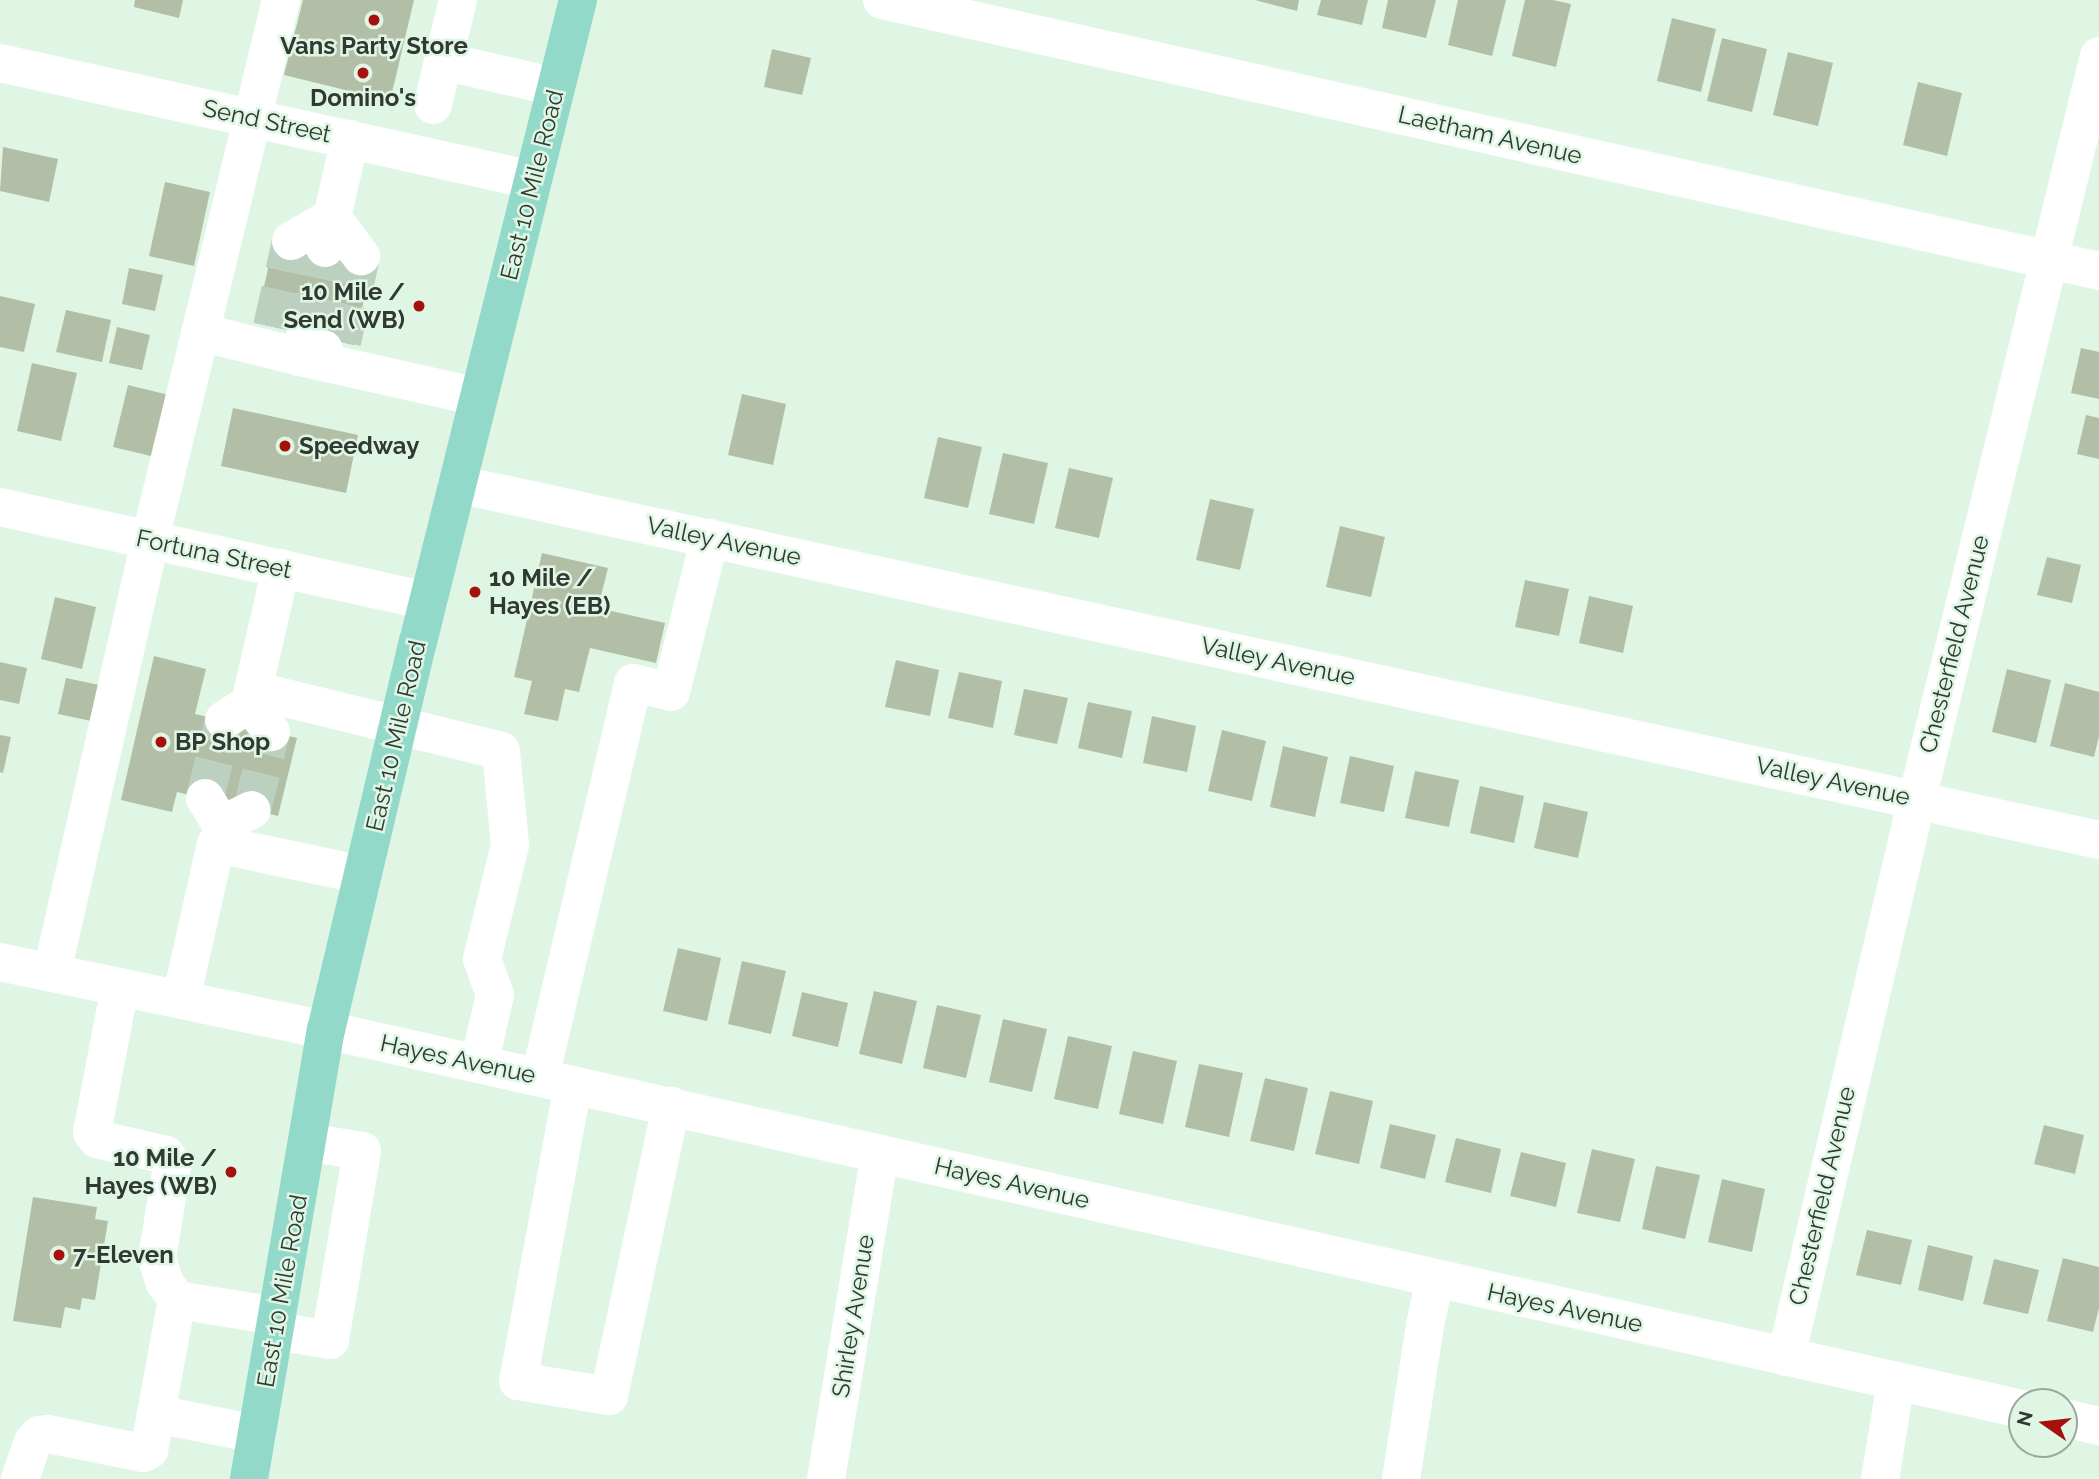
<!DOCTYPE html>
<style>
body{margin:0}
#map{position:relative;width:2099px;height:1479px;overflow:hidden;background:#dff6e4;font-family:Raleway,sans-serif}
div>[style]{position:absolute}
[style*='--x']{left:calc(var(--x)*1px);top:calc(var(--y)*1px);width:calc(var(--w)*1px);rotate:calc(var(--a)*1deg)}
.building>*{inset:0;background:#b3bea7}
.minor-tunnel>*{height:38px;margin-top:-19px;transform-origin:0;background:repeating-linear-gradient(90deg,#bcd0c0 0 38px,transparent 0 57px)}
.minor>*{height:38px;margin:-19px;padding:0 19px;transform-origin:19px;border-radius:19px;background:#fff}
.major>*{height:38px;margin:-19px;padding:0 19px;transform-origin:19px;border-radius:19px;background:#93d9ca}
.dots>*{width:19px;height:19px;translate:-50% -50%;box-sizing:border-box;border:4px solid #dff6e4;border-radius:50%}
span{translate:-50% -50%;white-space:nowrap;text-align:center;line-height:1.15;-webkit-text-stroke:5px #dff6e4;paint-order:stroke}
.poi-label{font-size:24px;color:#303932;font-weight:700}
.right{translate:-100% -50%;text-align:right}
.left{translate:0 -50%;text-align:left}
.street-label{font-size:24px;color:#303932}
.north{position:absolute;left:2008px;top:1388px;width:70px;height:70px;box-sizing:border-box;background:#dff6e4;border:2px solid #99aa9d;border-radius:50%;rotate:284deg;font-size:19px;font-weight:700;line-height:28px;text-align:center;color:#303932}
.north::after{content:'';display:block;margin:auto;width:24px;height:32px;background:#a5110c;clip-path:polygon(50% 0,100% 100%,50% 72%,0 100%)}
</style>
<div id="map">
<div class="building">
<i style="clip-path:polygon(135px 0,183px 0,179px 18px,134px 7px)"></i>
<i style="clip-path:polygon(303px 0,414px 0,390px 101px,284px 75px)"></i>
<i style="clip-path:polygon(1255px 0,1299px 0,1297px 11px)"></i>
<i style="clip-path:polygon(1321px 0,1368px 0,1362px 25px,1317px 15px)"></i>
<i style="clip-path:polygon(1388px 0,1436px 0,1426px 38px,1382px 28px)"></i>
<i style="clip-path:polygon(1458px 0,1506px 0,1492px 56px,1448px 45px)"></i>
<i style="clip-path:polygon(1525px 0,1553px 0,1571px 4px,1556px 67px,1512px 56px)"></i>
<i style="clip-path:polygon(1672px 18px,1716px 29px,1701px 92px,1657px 81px)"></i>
<i style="clip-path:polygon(1722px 38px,1767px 49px,1752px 112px,1707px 101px)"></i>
<i style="clip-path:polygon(772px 49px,811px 58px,802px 95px,764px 87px)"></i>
<i style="clip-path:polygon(1788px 52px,1833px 63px,1818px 126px,1773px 115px)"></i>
<i style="clip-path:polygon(1918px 82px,1962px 93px,1947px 156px,1903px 145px)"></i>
<i style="clip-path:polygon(3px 147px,58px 159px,49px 202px,0 191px)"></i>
<i style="clip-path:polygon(165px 182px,210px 192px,194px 266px,149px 256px)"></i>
<i style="clip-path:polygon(275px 237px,373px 259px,354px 345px,256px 323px)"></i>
<i style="clip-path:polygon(129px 268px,163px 275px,155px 311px,122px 304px)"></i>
<i style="clip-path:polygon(0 296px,35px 304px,24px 352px,0 347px)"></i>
<i style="clip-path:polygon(66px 310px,111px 320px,102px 362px,56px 352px)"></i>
<i style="clip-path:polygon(117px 327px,150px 335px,142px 370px,109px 363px)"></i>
<i style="clip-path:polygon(2081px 348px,2099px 352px,2099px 399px,2071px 393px)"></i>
<i style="clip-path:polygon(32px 363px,77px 373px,61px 441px,17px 431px)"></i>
<i style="clip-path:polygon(128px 385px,169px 395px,155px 457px,113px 447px)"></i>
<i style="clip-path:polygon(742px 394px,786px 404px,773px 465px,728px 455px)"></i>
<i style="clip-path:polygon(233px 408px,358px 435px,346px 493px,221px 466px)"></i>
<i style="clip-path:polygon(2086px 415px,2099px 418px,2099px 459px,2077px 454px)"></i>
<i style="clip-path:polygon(938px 437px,982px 447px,968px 508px,924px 498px)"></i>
<i style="clip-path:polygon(1003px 453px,1048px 463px,1034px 524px,989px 514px)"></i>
<i style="clip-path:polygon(1069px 468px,1113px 478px,1099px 538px,1055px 528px)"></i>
<i style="clip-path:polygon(1210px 499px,1254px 509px,1240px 570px,1196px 560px)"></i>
<i style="clip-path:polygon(1340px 526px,1385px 537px,1371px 597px,1326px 587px)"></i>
<i style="clip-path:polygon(542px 553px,608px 568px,598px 608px,665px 623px,656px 663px,590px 648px,579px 692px,565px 689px,558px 721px,524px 714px,532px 681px,514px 677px)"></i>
<i style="clip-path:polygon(2047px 557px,2081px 565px,2072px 603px,2037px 595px)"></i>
<i style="clip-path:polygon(1525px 580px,1569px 589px,1559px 636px,1515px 627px)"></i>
<i style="clip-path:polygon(1589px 596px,1633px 606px,1623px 653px,1579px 643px)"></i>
<i style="clip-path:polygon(55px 597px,96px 607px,82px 669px,41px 659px)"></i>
<i style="clip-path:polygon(154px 656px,206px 669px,195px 714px,297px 738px,278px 816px,177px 792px,172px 812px,121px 800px)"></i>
<i style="clip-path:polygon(896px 660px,939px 670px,930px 716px,885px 707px)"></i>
<i style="clip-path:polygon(0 662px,27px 668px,19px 704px,0 700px)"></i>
<i style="clip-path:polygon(2007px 669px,2051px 680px,2036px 743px,1992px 732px)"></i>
<i style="clip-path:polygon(959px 672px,1002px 681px,993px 728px,948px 718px)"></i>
<i style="clip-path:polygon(66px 678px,99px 685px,91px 721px,58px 714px)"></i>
<i style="clip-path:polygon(2065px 683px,2099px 692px,2099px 736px,2094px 757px,2050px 746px)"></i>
<i style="clip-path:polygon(1024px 689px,1068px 698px,1057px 744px,1014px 735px)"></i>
<i style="clip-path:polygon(1088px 702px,1132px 711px,1122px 758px,1078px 748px)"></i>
<i style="clip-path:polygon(1152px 716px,1196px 726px,1187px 772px,1143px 763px)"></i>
<i style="clip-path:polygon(1222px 730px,1266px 741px,1252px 801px,1208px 791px)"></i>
<i style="clip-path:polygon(0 735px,11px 737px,3px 773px,0 772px)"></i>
<i style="clip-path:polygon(1283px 746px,1328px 757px,1315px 817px,1270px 807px)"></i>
<i style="clip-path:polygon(1350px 756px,1394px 766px,1384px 812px,1340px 803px)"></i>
<i style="clip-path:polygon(1415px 771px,1459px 780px,1449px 827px,1405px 818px)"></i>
<i style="clip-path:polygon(1480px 786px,1524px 796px,1514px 843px,1470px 833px)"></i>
<i style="clip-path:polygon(1544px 802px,1588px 812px,1578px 858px,1534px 848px)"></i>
<i style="clip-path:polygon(678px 948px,721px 958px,707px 1021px,663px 1011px)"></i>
<i style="clip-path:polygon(742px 961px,786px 971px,771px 1034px,728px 1024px)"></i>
<i style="clip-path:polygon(874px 991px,917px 1001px,902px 1064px,859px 1054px)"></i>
<i style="clip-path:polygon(802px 992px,848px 1003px,838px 1047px,792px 1036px)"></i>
<i style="clip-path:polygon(937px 1005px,981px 1015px,966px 1078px,923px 1068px)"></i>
<i style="clip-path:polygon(1003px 1019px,1047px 1029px,1032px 1092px,989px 1082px)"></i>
<i style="clip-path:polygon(1068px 1036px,1112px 1046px,1098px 1109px,1054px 1099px)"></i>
<i style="clip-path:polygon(1133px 1051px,1177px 1061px,1163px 1124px,1119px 1114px)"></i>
<i style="clip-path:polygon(1199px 1064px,1243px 1073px,1229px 1137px,1185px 1127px)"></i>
<i style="clip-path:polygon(1265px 1078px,1308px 1088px,1294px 1151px,1250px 1141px)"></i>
<i style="clip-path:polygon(1330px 1091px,1373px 1101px,1359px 1164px,1315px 1154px)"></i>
<i style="clip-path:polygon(1390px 1124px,1436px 1135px,1425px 1179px,1380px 1168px)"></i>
<i style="clip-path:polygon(2044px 1125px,2084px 1135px,2075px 1174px,2034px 1164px)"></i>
<i style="clip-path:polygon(1456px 1138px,1501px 1149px,1491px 1193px,1445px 1182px)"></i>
<i style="clip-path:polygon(1592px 1149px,1635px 1159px,1620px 1222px,1577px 1213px)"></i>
<i style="clip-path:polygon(1521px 1152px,1566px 1163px,1556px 1207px,1510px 1196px)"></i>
<i style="clip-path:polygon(1656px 1166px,1700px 1175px,1685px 1239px,1642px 1229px)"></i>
<i style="clip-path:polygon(1722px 1179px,1765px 1189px,1752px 1252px,1708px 1242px)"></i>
<i style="clip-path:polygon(33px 1197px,97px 1207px,95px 1219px,108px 1221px,95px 1300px,82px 1298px,80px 1310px,65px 1307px,61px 1328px,13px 1321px)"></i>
<i style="clip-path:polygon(1867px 1230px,1912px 1240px,1901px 1285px,1856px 1275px)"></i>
<i style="clip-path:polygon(1928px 1245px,1973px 1256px,1963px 1301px,1918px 1290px)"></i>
<i style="clip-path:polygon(2063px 1258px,2099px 1267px,2099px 1308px,2093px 1332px,2047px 1321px)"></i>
<i style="clip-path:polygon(1994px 1259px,2039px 1270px,2028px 1314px,1983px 1304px)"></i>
</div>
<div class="minor-tunnel">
<i style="--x:272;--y:327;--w:88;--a:-77.5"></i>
<i style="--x:306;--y:334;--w:88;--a:-77.5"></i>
<i style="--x:342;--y:342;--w:88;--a:-77.5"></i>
<i style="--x:205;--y:798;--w:80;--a:-76.3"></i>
<i style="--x:252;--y:810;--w:80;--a:-76.3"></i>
</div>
<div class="minor">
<i style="--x:458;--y:0;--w:63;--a:103.8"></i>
<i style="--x:443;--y:61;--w:116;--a:13"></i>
<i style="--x:882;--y:0;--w:1247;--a:12.55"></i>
<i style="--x:0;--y:63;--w:546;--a:12.38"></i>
<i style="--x:433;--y:105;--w:45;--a:-77.2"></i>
<i style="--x:291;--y:241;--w:48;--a:-30.3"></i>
<i style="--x:332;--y:217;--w:49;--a:53.4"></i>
<i style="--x:325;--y:248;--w:112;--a:-77.1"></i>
<i style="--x:200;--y:332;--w:103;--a:14"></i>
<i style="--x:300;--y:357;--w:25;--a:-18"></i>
<i style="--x:306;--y:334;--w:24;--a:105"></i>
<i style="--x:300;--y:357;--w:183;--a:12.6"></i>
<i style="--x:457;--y:484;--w:1680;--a:12.23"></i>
<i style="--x:0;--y:507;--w:439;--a:12.4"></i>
<i style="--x:281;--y:568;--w:125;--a:102.9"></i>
<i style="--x:253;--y:690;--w:255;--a:13.8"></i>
<i style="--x:501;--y:751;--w:94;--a:84.5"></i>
<i style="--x:510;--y:845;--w:117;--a:103.8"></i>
<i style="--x:482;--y:959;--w:38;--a:70"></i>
<i style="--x:495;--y:995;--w:71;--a:103.1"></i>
<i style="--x:224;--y:720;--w:31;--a:-33"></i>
<i style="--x:250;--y:703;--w:36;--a:54"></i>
<i style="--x:205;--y:798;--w:31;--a:59"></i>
<i style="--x:221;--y:825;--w:34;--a:-26"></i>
<i style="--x:0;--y:962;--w:333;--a:11.8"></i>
<i style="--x:326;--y:1030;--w:1738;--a:12.6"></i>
<i style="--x:52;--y:972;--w:443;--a:-77.2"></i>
<i style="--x:150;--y:540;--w:556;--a:-76.36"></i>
<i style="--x:120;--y:987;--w:148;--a:100.9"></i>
<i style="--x:92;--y:1132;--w:9;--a:54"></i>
<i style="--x:97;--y:1139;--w:71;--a:13.1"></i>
<i style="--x:166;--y:1155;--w:13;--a:61"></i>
<i style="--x:172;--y:1166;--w:94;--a:99.2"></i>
<i style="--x:157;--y:1259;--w:25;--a:72"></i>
<i style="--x:165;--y:1283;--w:21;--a:55"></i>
<i style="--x:181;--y:999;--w:159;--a:-77.3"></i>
<i style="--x:216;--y:844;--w:150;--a:11.9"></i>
<i style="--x:540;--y:1077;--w:405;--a:-76.7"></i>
<i style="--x:633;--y:683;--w:39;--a:13"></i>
<i style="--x:671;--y:692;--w:159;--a:-75.8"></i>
<i style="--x:573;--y:1085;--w:301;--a:100.5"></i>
<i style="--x:518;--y:1381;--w:92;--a:9.4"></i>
<i style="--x:609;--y:1396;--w:297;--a:-77.9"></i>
<i style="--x:275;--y:1331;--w:56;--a:9.3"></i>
<i style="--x:330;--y:1340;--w:192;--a:-80.4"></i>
<i style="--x:362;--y:1151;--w:56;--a:-170.7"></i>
<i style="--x:1786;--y:1357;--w:573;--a:-76.79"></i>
<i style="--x:1917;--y:799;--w:765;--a:-76.24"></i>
<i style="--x:156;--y:1414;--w:116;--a:-79.6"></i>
<i style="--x:177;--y:1300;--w:101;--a:9.1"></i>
<i style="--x:2064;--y:1418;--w:36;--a:13"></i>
<i style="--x:20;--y:1479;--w:39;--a:-71"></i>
<i style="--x:33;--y:1442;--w:9;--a:-49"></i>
<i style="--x:39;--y:1435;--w:9;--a:-6"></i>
<i style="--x:48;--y:1434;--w:97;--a:11.3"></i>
<i style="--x:143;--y:1453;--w:7;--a:-27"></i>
<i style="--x:149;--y:1450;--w:37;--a:-79"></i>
<i style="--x:156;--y:1414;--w:103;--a:11.2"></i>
<i style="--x:826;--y:1479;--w:330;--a:-80.6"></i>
<i style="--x:1401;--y:1479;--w:156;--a:-81.1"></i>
<i style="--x:1425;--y:1325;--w:47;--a:-77.7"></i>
<i style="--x:1880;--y:1479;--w:99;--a:-80.7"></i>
</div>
<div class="major">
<i style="--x:249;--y:1479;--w:456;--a:-80.3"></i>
<i style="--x:326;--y:1030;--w:399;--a:-76.7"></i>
<i style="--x:418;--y:642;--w:662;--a:-76.01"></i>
</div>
<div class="dots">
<i style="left:374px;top:20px;background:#a5110c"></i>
<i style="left:363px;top:73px;background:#a5110c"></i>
<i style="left:419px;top:306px;background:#a5110c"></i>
<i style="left:285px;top:446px;background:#a5110c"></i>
<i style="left:475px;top:592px;background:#a5110c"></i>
<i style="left:161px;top:742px;background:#a5110c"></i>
<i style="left:231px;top:1172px;background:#a5110c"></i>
<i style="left:59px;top:1255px;background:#a5110c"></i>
</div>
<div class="poi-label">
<span style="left:374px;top:46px">Vans Party Store</span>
<span style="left:363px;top:98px">Domino's</span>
<span class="right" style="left:405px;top:306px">10 Mile /<br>Send (WB)</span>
<span class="left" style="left:299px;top:446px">Speedway</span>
<span class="left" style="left:489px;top:592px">10 Mile /<br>Hayes (EB)</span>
<span class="left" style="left:175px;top:742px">BP Shop</span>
<span class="right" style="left:217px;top:1172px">10 Mile /<br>Hayes (WB)</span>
<span class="left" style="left:73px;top:1255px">7-Eleven</span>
</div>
<div class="street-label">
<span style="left:267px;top:121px;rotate:12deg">Send Street</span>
<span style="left:1490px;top:135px;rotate:13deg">Laetham Avenue</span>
<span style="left:532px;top:185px;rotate:-76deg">East 10 Mile Road</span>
<span style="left:724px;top:541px;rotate:12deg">Valley Avenue</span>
<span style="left:214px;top:554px;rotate:12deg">Fortuna Street</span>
<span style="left:1954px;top:644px;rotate:-76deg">Chesterfield Avenue</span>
<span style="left:1278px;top:661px;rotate:12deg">Valley Avenue</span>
<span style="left:396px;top:736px;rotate:-77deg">East 10 Mile Road</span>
<span style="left:1833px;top:781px;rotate:12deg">Valley Avenue</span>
<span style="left:458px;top:1059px;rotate:12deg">Hayes Avenue</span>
<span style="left:1012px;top:1183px;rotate:13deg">Hayes Avenue</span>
<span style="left:1822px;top:1196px;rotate:-77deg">Chesterfield Avenue</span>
<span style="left:282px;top:1291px;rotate:-80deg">East 10 Mile Road</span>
<span style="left:1565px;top:1308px;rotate:12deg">Hayes Avenue</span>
<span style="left:853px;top:1316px;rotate:-81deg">Shirley Avenue</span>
</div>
<div class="north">N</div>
</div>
